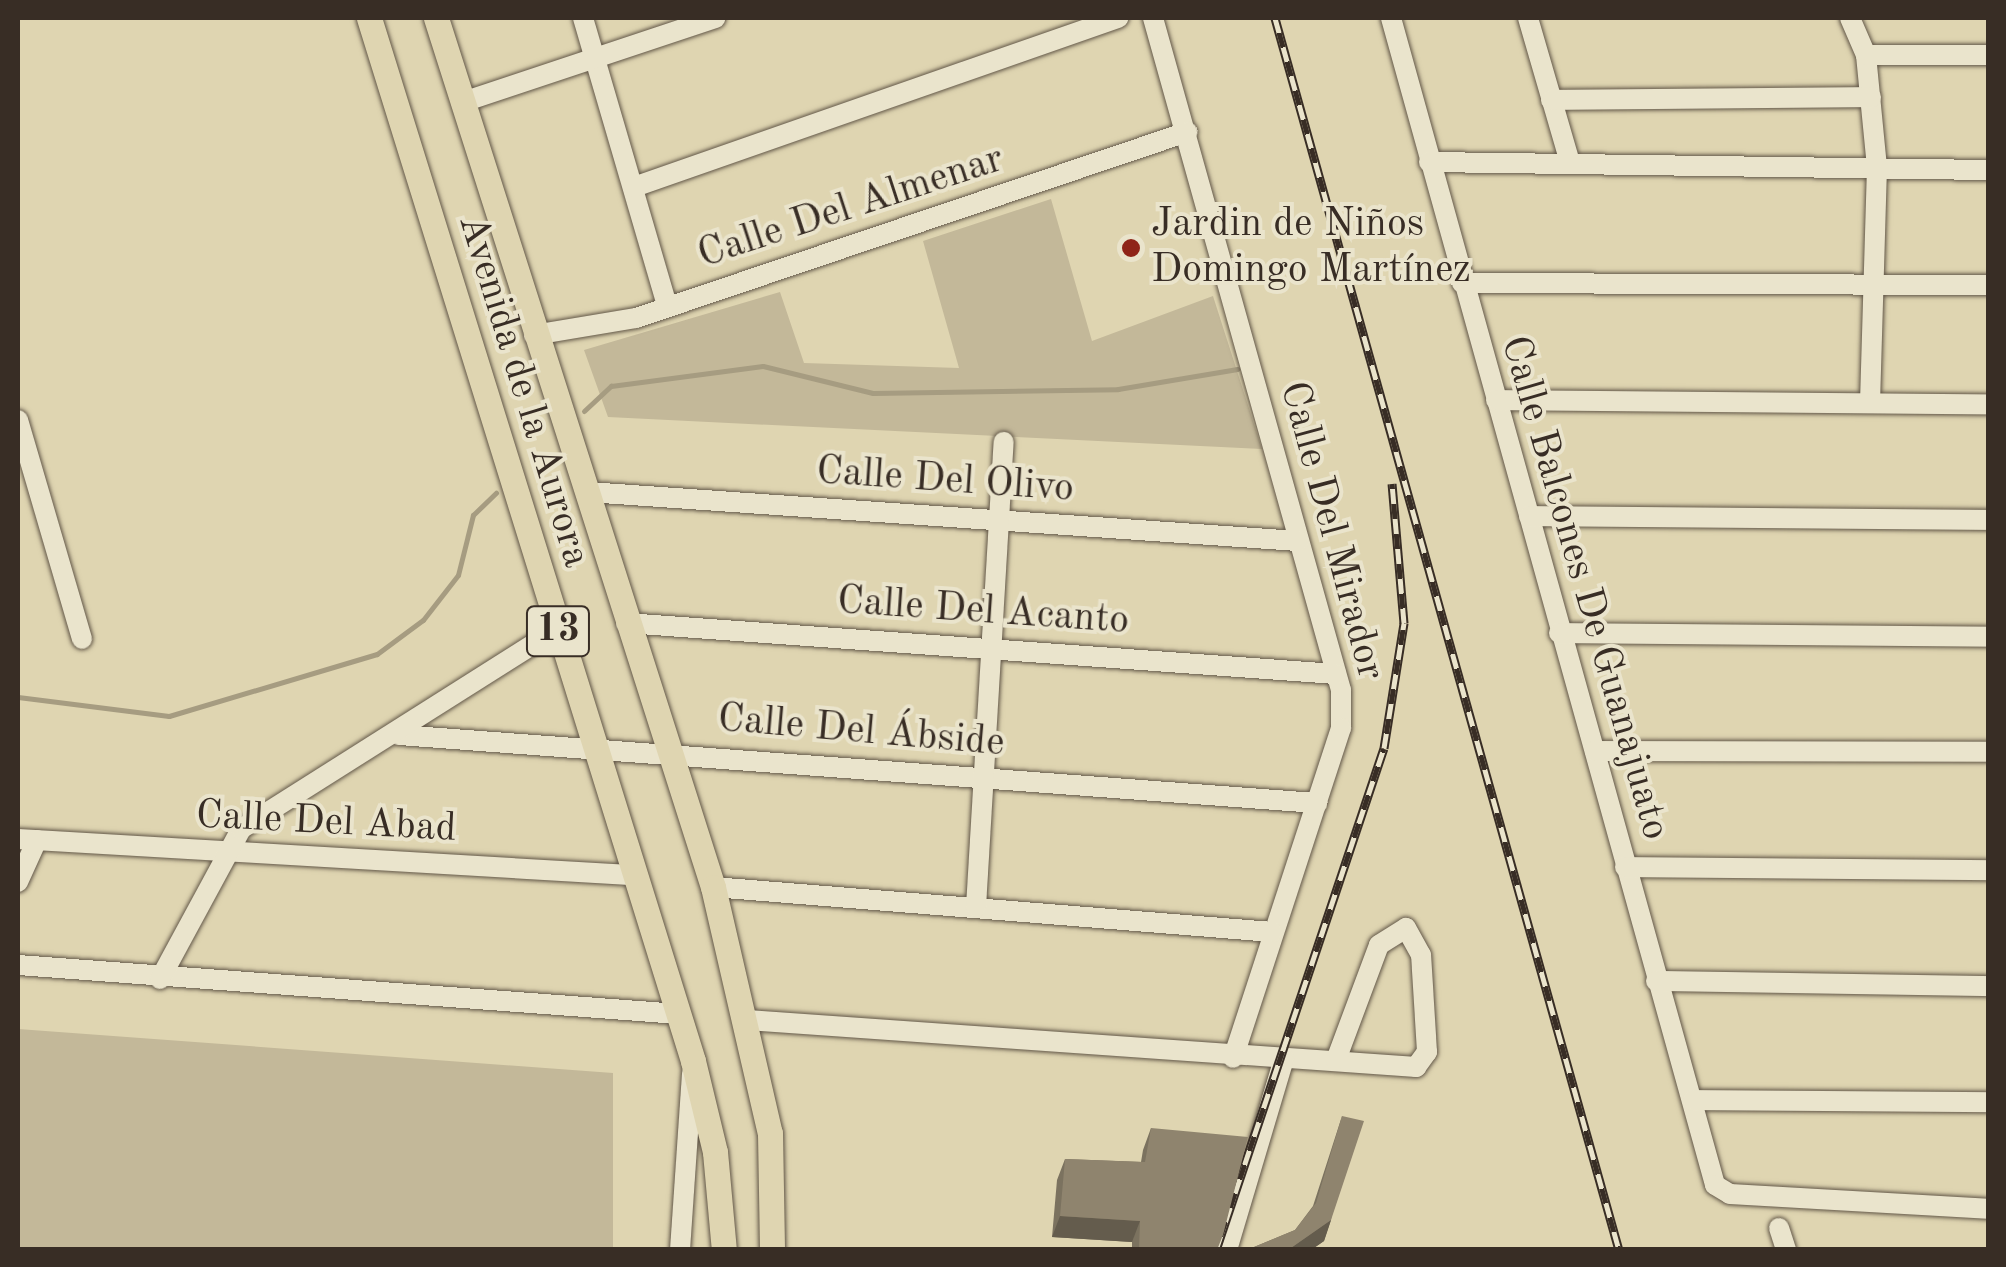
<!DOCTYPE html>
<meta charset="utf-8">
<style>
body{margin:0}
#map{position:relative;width:2006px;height:1267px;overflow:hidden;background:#dfd5b1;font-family:"Old Standard TT",serif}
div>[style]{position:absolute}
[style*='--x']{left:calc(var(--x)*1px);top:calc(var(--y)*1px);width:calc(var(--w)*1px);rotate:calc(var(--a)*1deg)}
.green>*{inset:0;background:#c3b899}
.stream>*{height:5px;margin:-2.5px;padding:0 2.5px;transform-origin:2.5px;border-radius:2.5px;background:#a69c81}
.roads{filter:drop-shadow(0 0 2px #625748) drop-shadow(0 0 2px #625748)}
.minor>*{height:20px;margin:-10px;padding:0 10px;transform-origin:10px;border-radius:10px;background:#eae4cc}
.major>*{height:25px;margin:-12.5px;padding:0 12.5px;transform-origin:12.5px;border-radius:12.5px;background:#dfd5b1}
.rail>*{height:9px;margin-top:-4.5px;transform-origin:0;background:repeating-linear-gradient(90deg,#eae4cc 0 15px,#382d25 0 30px);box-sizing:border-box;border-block:2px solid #382d25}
.wall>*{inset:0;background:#7b725f}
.shaded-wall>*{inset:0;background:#645c4d}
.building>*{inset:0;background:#8f846e}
.dots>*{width:28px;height:28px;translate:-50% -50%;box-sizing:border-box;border:5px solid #eae4cc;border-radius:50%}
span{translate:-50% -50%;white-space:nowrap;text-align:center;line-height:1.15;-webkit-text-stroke:8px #eae4cc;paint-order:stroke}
.shield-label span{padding:2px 8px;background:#eae4cc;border:2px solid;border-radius:8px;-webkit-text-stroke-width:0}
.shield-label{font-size:38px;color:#382d25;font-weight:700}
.street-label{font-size:40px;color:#382d25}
.poi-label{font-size:40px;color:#382d25}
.left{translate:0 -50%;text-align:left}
.frame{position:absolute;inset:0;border:20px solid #382d25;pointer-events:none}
</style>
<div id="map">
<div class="green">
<i style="clip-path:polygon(1051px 199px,1092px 341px,1213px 296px,1262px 449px,608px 417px,584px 350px,780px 292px,804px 363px,959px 368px,923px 241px)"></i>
<i style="clip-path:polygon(18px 1029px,613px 1073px,613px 1249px,18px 1249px)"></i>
</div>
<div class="stream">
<i style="--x:584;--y:411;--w:37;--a:-43"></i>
<i style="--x:611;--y:386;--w:153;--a:-7.5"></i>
<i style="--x:763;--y:366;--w:113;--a:13.8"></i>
<i style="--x:873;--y:393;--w:245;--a:-0.9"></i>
<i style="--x:1118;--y:389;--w:121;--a:-9.5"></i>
<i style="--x:18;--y:697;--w:152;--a:7.2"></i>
<i style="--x:169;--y:716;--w:217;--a:-16.6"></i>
<i style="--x:377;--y:654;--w:57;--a:-36.5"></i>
<i style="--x:423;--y:620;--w:57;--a:-52.1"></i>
<i style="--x:458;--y:575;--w:62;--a:-76"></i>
<i style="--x:473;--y:515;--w:32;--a:-44"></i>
</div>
<div class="roads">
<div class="minor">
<i style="--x:583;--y:18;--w:299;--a:73.7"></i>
<i style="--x:1153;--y:18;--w:698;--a:74.37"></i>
<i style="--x:1341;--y:690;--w:38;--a:90"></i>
<i style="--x:1341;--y:728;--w:347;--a:108.1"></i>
<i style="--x:1391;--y:18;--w:1211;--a:74.48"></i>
<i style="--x:1715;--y:1185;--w:17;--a:31"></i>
<i style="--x:1730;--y:1194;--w:258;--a:3.3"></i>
<i style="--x:1528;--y:18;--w:151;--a:73.8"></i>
<i style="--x:1850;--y:18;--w:40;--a:66.6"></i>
<i style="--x:1866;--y:55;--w:113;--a:84.4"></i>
<i style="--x:1877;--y:167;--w:235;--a:91.7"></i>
<i style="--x:1866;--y:55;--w:122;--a:0"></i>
<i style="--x:1551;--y:100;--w:320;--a:-0.5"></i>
<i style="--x:463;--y:102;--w:266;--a:-18.4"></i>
<i style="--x:1429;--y:162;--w:559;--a:0.82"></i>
<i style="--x:634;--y:187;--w:513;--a:-19.25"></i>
<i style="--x:1462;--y:283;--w:526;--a:0.22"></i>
<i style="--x:534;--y:335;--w:103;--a:-9.5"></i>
<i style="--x:636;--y:318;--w:582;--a:-18.65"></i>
<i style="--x:1496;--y:400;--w:492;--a:0.5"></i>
<i style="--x:18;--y:420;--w:228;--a:73.7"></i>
<i style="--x:588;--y:492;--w:712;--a:3.95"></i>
<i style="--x:1529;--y:516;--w:459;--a:0.5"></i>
<i style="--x:626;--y:623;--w:712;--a:4.11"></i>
<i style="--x:1559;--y:633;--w:429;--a:0.5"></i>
<i style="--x:399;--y:735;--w:921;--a:4.24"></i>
<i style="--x:1595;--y:751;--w:393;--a:0.1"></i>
<i style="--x:18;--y:839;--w:613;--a:3.37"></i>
<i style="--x:1625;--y:867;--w:363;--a:0.5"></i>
<i style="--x:18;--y:882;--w:46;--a:-65.7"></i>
<i style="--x:713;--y:887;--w:561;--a:4.6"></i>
<i style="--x:976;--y:907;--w:466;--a:-86.6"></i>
<i style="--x:18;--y:965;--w:663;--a:4.24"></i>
<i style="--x:160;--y:979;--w:170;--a:-61.6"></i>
<i style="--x:241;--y:829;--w:374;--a:-32.3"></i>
<i style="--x:1656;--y:981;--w:332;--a:0.9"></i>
<i style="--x:747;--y:1020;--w:671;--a:4.02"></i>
<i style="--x:1416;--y:1067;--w:19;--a:-54"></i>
<i style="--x:1427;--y:1052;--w:97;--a:-93.5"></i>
<i style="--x:1421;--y:955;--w:31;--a:-119"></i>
<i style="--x:1406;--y:928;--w:32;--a:148"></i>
<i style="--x:1379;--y:945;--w:123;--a:110.5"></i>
<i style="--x:1693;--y:1100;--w:295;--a:0.4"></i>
<i style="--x:1779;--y:1228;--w:23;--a:72"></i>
<i style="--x:680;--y:1250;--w:177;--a:-86.1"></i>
<i style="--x:1227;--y:1250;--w:199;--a:-73.4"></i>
</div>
<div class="major">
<i style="--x:369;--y:18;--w:1092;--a:72.74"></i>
<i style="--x:693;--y:1061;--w:94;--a:76.4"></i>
<i style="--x:715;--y:1152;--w:98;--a:84.8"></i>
<i style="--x:436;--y:18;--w:912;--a:72.32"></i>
<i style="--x:713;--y:887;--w:253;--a:77"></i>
<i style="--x:770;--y:1133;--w:117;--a:89"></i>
</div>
</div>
<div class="rail">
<i style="--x:1275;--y:18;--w:1279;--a:74.4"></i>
<i style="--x:1216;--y:1250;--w:529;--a:-71.5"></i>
<i style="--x:1384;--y:748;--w:127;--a:-80.9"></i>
<i style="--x:1404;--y:623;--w:140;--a:-94.9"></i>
</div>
<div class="wall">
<i style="clip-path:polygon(1342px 1116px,1331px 1220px,1324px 1241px,1311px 1250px,1253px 1250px,1254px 1247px,1295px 1230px,1313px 1206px)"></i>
<i style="clip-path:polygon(1151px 1128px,1217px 1250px,1132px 1250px,1132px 1242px,1052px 1237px,1057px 1180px,1065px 1159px,1141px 1162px,1143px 1150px)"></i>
</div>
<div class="shaded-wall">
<i style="clip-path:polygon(1060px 1216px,1140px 1221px,1132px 1242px,1052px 1237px)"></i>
<i style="clip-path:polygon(1331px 1220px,1324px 1241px,1311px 1250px,1288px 1250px)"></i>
</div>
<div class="building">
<i style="clip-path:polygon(1342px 1116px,1364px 1121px,1331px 1220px,1288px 1250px,1255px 1250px,1254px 1247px,1295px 1230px,1316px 1203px)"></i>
<i style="clip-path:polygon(1151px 1128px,1248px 1137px,1223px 1235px,1217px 1250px,1139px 1250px,1140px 1221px,1060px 1216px,1065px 1159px,1145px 1162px)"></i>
</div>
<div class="dots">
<i style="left:1131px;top:248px;background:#8f2418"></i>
</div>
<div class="shield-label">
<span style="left:558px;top:631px">13</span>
</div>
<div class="street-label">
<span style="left:851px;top:208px;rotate:-18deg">Calle Del Almenar</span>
<span style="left:523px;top:391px;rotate:73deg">Avenida de la Aurora</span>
<span style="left:945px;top:481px;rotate:4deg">Calle Del Olivo</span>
<span style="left:1331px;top:531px;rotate:75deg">Calle Del Mirador</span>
<span style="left:1584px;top:588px;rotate:74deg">Calle Balcones De Guanajuato</span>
<span style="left:983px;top:612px;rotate:4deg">Calle Del Acanto</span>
<span style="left:861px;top:732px;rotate:5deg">Calle Del Ábside</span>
<span style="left:326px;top:823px;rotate:3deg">Calle Del Abad</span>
</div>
<div class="poi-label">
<span class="left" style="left:1151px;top:248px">Jardin de Niños<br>Domingo Martínez</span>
</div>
<div class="frame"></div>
</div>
